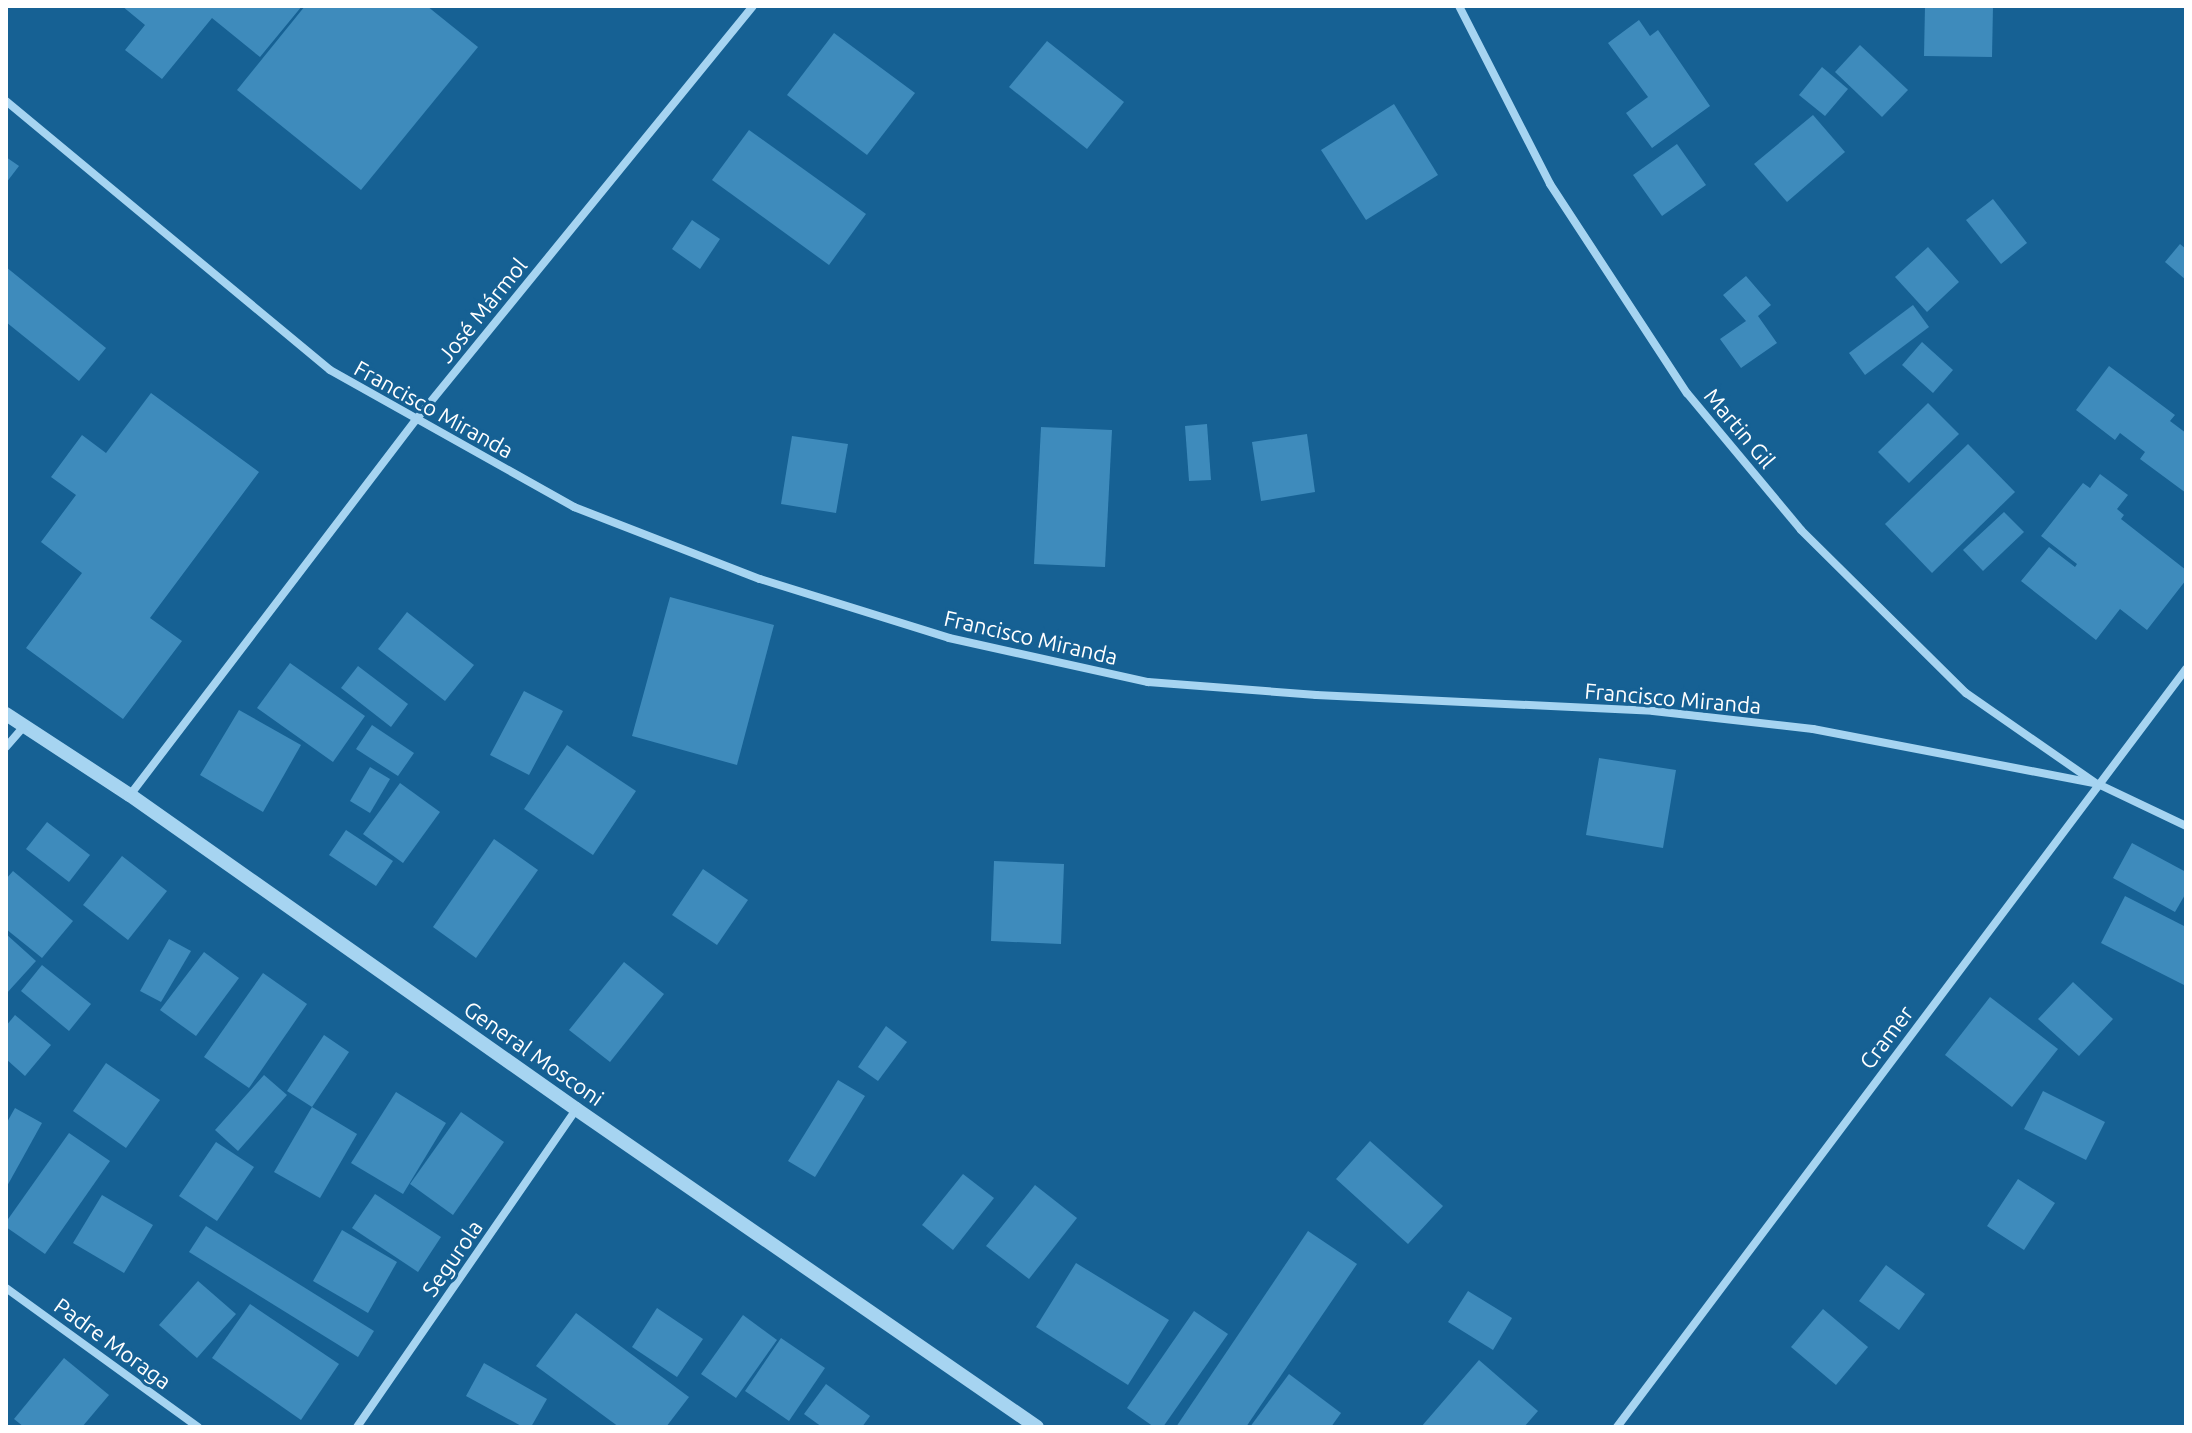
<!DOCTYPE html>
<meta charset="utf-8">
<style>
body{margin:0}
#map{position:relative;width:2192px;height:1433px;overflow:hidden;background:#166194;font-family:Ubuntu,sans-serif}
div>[style]{position:absolute}
[style*='--x']{left:calc(var(--x)*1px);top:calc(var(--y)*1px);width:calc(var(--w)*1px);rotate:calc(var(--a)*1deg)}
.building>*{inset:0;background:#3e8bbc}
.minor>*{height:8px;margin:-4px;padding:0 4px;transform-origin:4px;border-radius:4px;background:#a6d4f1}
.tertiary>*{height:14px;margin:-7px;padding:0 7px;transform-origin:7px;border-radius:7px;background:#a6d4f1}
span{translate:-50% -50%;white-space:nowrap;text-align:center;line-height:1.15;-webkit-text-stroke:6px #166194;paint-order:stroke}
.street-label{font-size:22px;color:#fff}
.frame{position:absolute;inset:0;border:8px solid #fff;pointer-events:none}
</style>
<div id="map">
<div class="building">
<i style="clip-path:polygon(122px 6px,302px 6px,260px 57px,212px 18px,162px 79px,125px 50px,145px 25px)"></i>
<i style="clip-path:polygon(305px 6px,427px 6px,478px 47px,361px 190px,237px 90px)"></i>
<i style="clip-path:polygon(1925px 6px,1993px 6px,1992px 57px,1924px 56px)"></i>
<i style="clip-path:polygon(1639px 20px,1650px 36px,1658px 30px,1710px 106px,1652px 148px,1626px 113px,1648px 97px,1608px 43px)"></i>
<i style="clip-path:polygon(834px 33px,915px 93px,867px 155px,787px 95px)"></i>
<i style="clip-path:polygon(1047px 41px,1124px 102px,1087px 149px,1009px 87px)"></i>
<i style="clip-path:polygon(1860px 45px,1908px 90px,1882px 117px,1835px 72px)"></i>
<i style="clip-path:polygon(1822px 67px,1848px 89px,1825px 116px,1799px 95px)"></i>
<i style="clip-path:polygon(1394px 104px,1438px 175px,1366px 220px,1321px 150px)"></i>
<i style="clip-path:polygon(1813px 115px,1845px 152px,1787px 202px,1754px 164px)"></i>
<i style="clip-path:polygon(749px 130px,866px 214px,829px 265px,712px 180px)"></i>
<i style="clip-path:polygon(1677px 144px,1706px 185px,1662px 216px,1633px 175px)"></i>
<i style="clip-path:polygon(6px 157px,19px 166px,6px 183px)"></i>
<i style="clip-path:polygon(1993px 199px,2027px 243px,2001px 264px,1966px 220px)"></i>
<i style="clip-path:polygon(692px 220px,720px 239px,700px 269px,672px 249px)"></i>
<i style="clip-path:polygon(2180px 244px,2186px 249px,2186px 280px,2165px 262px)"></i>
<i style="clip-path:polygon(1928px 247px,1959px 282px,1927px 312px,1895px 277px)"></i>
<i style="clip-path:polygon(6px 267px,106px 348px,79px 381px,6px 322px)"></i>
<i style="clip-path:polygon(1746px 276px,1771px 305px,1758px 316px,1777px 343px,1741px 368px,1720px 339px,1746px 321px,1723px 295px)"></i>
<i style="clip-path:polygon(1913px 305px,1929px 327px,1865px 375px,1849px 353px)"></i>
<i style="clip-path:polygon(1922px 342px,1953px 370px,1933px 393px,1902px 365px)"></i>
<i style="clip-path:polygon(2109px 366px,2175px 415px,2170px 421px,2186px 433px,2186px 493px,2140px 459px,2145px 452px,2120px 433px,2115px 440px,2076px 410px)"></i>
<i style="clip-path:polygon(151px 393px,259px 472px,150px 618px,182px 641px,123px 719px,26px 648px,82px 573px,41px 542px,76px 495px,51px 477px,82px 435px,106px 453px)"></i>
<i style="clip-path:polygon(1928px 403px,1959px 434px,1909px 483px,1878px 452px)"></i>
<i style="clip-path:polygon(1207px 424px,1211px 480px,1189px 481px,1185px 426px)"></i>
<i style="clip-path:polygon(1041px 427px,1112px 430px,1105px 567px,1034px 564px)"></i>
<i style="clip-path:polygon(1307px 434px,1315px 492px,1261px 501px,1252px 442px)"></i>
<i style="clip-path:polygon(792px 436px,848px 444px,836px 513px,781px 504px)"></i>
<i style="clip-path:polygon(1968px 444px,2015px 492px,1932px 573px,1885px 524px)"></i>
<i style="clip-path:polygon(2100px 474px,2128px 495px,2117px 509px,2124px 515px,2121px 519px,2186px 570px,2186px 580px,2147px 630px,2120px 609px,2096px 640px,2021px 581px,2049px 547px,2075px 567px,2077px 564px,2041px 536px,2083px 483px,2090px 488px)"></i>
<i style="clip-path:polygon(2004px 512px,2024px 532px,1983px 571px,1963px 550px)"></i>
<i style="clip-path:polygon(670px 597px,774px 625px,737px 765px,632px 736px)"></i>
<i style="clip-path:polygon(407px 612px,474px 665px,445px 701px,378px 649px)"></i>
<i style="clip-path:polygon(290px 663px,365px 716px,333px 762px,257px 708px)"></i>
<i style="clip-path:polygon(358px 666px,408px 704px,391px 727px,341px 688px)"></i>
<i style="clip-path:polygon(524px 691px,563px 711px,529px 775px,490px 755px)"></i>
<i style="clip-path:polygon(239px 710px,301px 745px,263px 812px,200px 775px)"></i>
<i style="clip-path:polygon(372px 725px,414px 753px,398px 776px,356px 749px)"></i>
<i style="clip-path:polygon(567px 745px,636px 791px,593px 855px,524px 809px)"></i>
<i style="clip-path:polygon(1599px 758px,1676px 770px,1663px 848px,1586px 835px)"></i>
<i style="clip-path:polygon(370px 767px,390px 779px,370px 813px,350px 801px)"></i>
<i style="clip-path:polygon(400px 783px,440px 812px,403px 863px,363px 834px)"></i>
<i style="clip-path:polygon(47px 822px,90px 855px,69px 882px,26px 849px)"></i>
<i style="clip-path:polygon(346px 830px,393px 861px,376px 886px,329px 855px)"></i>
<i style="clip-path:polygon(494px 839px,538px 870px,476px 958px,433px 927px)"></i>
<i style="clip-path:polygon(2132px 843px,2186px 872px,2186px 893px,2175px 912px,2113px 878px)"></i>
<i style="clip-path:polygon(122px 856px,167px 891px,128px 940px,83px 905px)"></i>
<i style="clip-path:polygon(994px 861px,1064px 864px,1061px 944px,991px 941px)"></i>
<i style="clip-path:polygon(703px 869px,748px 900px,717px 945px,672px 915px)"></i>
<i style="clip-path:polygon(13px 871px,73px 921px,42px 958px,6px 929px,6px 879px)"></i>
<i style="clip-path:polygon(2125px 896px,2186px 927px,2186px 986px,2101px 943px)"></i>
<i style="clip-path:polygon(6px 934px,36px 961px,6px 994px)"></i>
<i style="clip-path:polygon(169px 939px,191px 951px,161px 1002px,140px 991px)"></i>
<i style="clip-path:polygon(204px 952px,239px 978px,196px 1036px,160px 1010px)"></i>
<i style="clip-path:polygon(624px 962px,664px 994px,610px 1062px,569px 1030px)"></i>
<i style="clip-path:polygon(42px 965px,91px 1004px,69px 1031px,21px 991px)"></i>
<i style="clip-path:polygon(263px 973px,307px 1004px,249px 1088px,204px 1057px)"></i>
<i style="clip-path:polygon(2073px 982px,2113px 1019px,2079px 1056px,2038px 1019px)"></i>
<i style="clip-path:polygon(1990px 997px,2058px 1049px,2012px 1107px,1945px 1055px)"></i>
<i style="clip-path:polygon(15px 1015px,51px 1045px,25px 1076px,6px 1059px,6px 1026px)"></i>
<i style="clip-path:polygon(886px 1026px,907px 1042px,878px 1081px,858px 1067px)"></i>
<i style="clip-path:polygon(324px 1035px,349px 1052px,312px 1107px,287px 1091px)"></i>
<i style="clip-path:polygon(106px 1063px,160px 1100px,126px 1148px,73px 1111px)"></i>
<i style="clip-path:polygon(264px 1075px,287px 1095px,238px 1151px,215px 1130px)"></i>
<i style="clip-path:polygon(838px 1080px,865px 1096px,815px 1177px,788px 1161px)"></i>
<i style="clip-path:polygon(2043px 1091px,2105px 1122px,2086px 1160px,2024px 1129px)"></i>
<i style="clip-path:polygon(396px 1092px,446px 1123px,403px 1194px,351px 1163px)"></i>
<i style="clip-path:polygon(312px 1107px,357px 1134px,320px 1198px,274px 1172px)"></i>
<i style="clip-path:polygon(15px 1108px,42px 1123px,6px 1188px,6px 1124px)"></i>
<i style="clip-path:polygon(461px 1112px,504px 1142px,453px 1215px,410px 1184px)"></i>
<i style="clip-path:polygon(69px 1133px,110px 1161px,45px 1254px,6px 1227px,6px 1222px)"></i>
<i style="clip-path:polygon(1370px 1141px,1443px 1206px,1408px 1244px,1336px 1179px)"></i>
<i style="clip-path:polygon(216px 1142px,254px 1167px,217px 1221px,179px 1196px)"></i>
<i style="clip-path:polygon(963px 1174px,994px 1198px,953px 1250px,922px 1225px)"></i>
<i style="clip-path:polygon(2018px 1179px,2055px 1203px,2024px 1250px,1987px 1226px)"></i>
<i style="clip-path:polygon(1035px 1185px,1077px 1218px,1029px 1279px,986px 1246px)"></i>
<i style="clip-path:polygon(375px 1194px,441px 1237px,418px 1272px,352px 1228px)"></i>
<i style="clip-path:polygon(102px 1195px,153px 1225px,124px 1273px,73px 1243px)"></i>
<i style="clip-path:polygon(206px 1226px,374px 1331px,358px 1357px,189px 1252px)"></i>
<i style="clip-path:polygon(342px 1230px,397px 1262px,368px 1313px,313px 1281px)"></i>
<i style="clip-path:polygon(1308px 1231px,1357px 1264px,1246px 1427px,1176px 1427px)"></i>
<i style="clip-path:polygon(1076px 1263px,1169px 1320px,1128px 1385px,1036px 1327px)"></i>
<i style="clip-path:polygon(1886px 1265px,1925px 1294px,1899px 1330px,1859px 1301px)"></i>
<i style="clip-path:polygon(198px 1281px,236px 1314px,197px 1358px,159px 1325px)"></i>
<i style="clip-path:polygon(1468px 1291px,1512px 1318px,1493px 1350px,1448px 1322px)"></i>
<i style="clip-path:polygon(250px 1304px,339px 1364px,301px 1420px,212px 1358px)"></i>
<i style="clip-path:polygon(657px 1308px,703px 1339px,677px 1377px,632px 1347px)"></i>
<i style="clip-path:polygon(1823px 1309px,1868px 1347px,1836px 1385px,1791px 1347px)"></i>
<i style="clip-path:polygon(1194px 1311px,1228px 1334px,1163px 1427px,1154px 1427px,1127px 1408px)"></i>
<i style="clip-path:polygon(576px 1313px,689px 1397px,666px 1427px,619px 1427px,536px 1366px)"></i>
<i style="clip-path:polygon(743px 1315px,777px 1340px,736px 1398px,701px 1374px)"></i>
<i style="clip-path:polygon(781px 1338px,825px 1368px,789px 1421px,745px 1391px)"></i>
<i style="clip-path:polygon(64px 1358px,109px 1395px,82px 1427px,24px 1427px,14px 1419px)"></i>
<i style="clip-path:polygon(1479px 1360px,1538px 1411px,1524px 1427px,1421px 1427px)"></i>
<i style="clip-path:polygon(484px 1363px,547px 1399px,531px 1427px,523px 1427px,466px 1396px)"></i>
<i style="clip-path:polygon(1289px 1374px,1341px 1413px,1331px 1427px,1250px 1427px)"></i>
<i style="clip-path:polygon(826px 1384px,870px 1416px,862px 1427px,822px 1427px,804px 1414px)"></i>
</div>
<div class="minor">
<i style="--x:1459;--y:6;--w:200;--a:62.9"></i>
<i style="--x:1550;--y:184;--w:250;--a:56.8"></i>
<i style="--x:1687;--y:393;--w:178;--a:50.2"></i>
<i style="--x:1801;--y:530;--w:232;--a:44.7"></i>
<i style="--x:1966;--y:693;--w:156;--a:34.8"></i>
<i style="--x:6;--y:101;--w:421;--a:39.7"></i>
<i style="--x:330;--y:370;--w:280;--a:29.3"></i>
<i style="--x:574;--y:507;--w:199;--a:21.2"></i>
<i style="--x:760;--y:579;--w:198;--a:17.3"></i>
<i style="--x:949;--y:638;--w:204;--a:12.5"></i>
<i style="--x:1148;--y:682;--w:169;--a:4.4"></i>
<i style="--x:1316;--y:695;--w:337;--a:2.7"></i>
<i style="--x:1653;--y:711;--w:161;--a:6.4"></i>
<i style="--x:1813;--y:729;--w:290;--a:10.9"></i>
<i style="--x:2098;--y:784;--w:98;--a:25.5"></i>
<i style="--x:6;--y:747;--w:28;--a:-49"></i>
<i style="--x:130;--y:795;--w:470;--a:-52.7"></i>
<i style="--x:415;--y:421;--w:535;--a:-50.84"></i>
<i style="--x:6;--y:1288;--w:237;--a:35.9"></i>
<i style="--x:357;--y:1427;--w:386;--a:-55.4"></i>
<i style="--x:1617;--y:1427;--w:948;--a:-53.11"></i>
</div>
<div class="tertiary">
<i style="--x:6;--y:714;--w:148;--a:33.2"></i>
<i style="--x:130;--y:795;--w:545;--a:35.15"></i>
<i style="--x:576;--y:1109;--w:560;--a:34.6"></i>
</div>
<div class="street-label">
<span style="left:482px;top:310px;rotate:-51deg">José Mármol</span>
<span style="left:434px;top:409px;rotate:29deg">Francisco Miranda</span>
<span style="left:1740px;top:428px;rotate:50deg">Martin Gil</span>
<span style="left:1031px;top:637px;rotate:13deg">Francisco Miranda</span>
<span style="left:1673px;top:698px;rotate:5deg">Francisco Miranda</span>
<span style="left:1886px;top:1037px;rotate:-53deg">Cramer</span>
<span style="left:534px;top:1053px;rotate:35deg">General Mosconi</span>
<span style="left:452px;top:1258px;rotate:-55deg">Segurola</span>
<span style="left:113px;top:1343px;rotate:36deg">Padre Moraga</span>
</div>
<div class="frame"></div>
</div>
